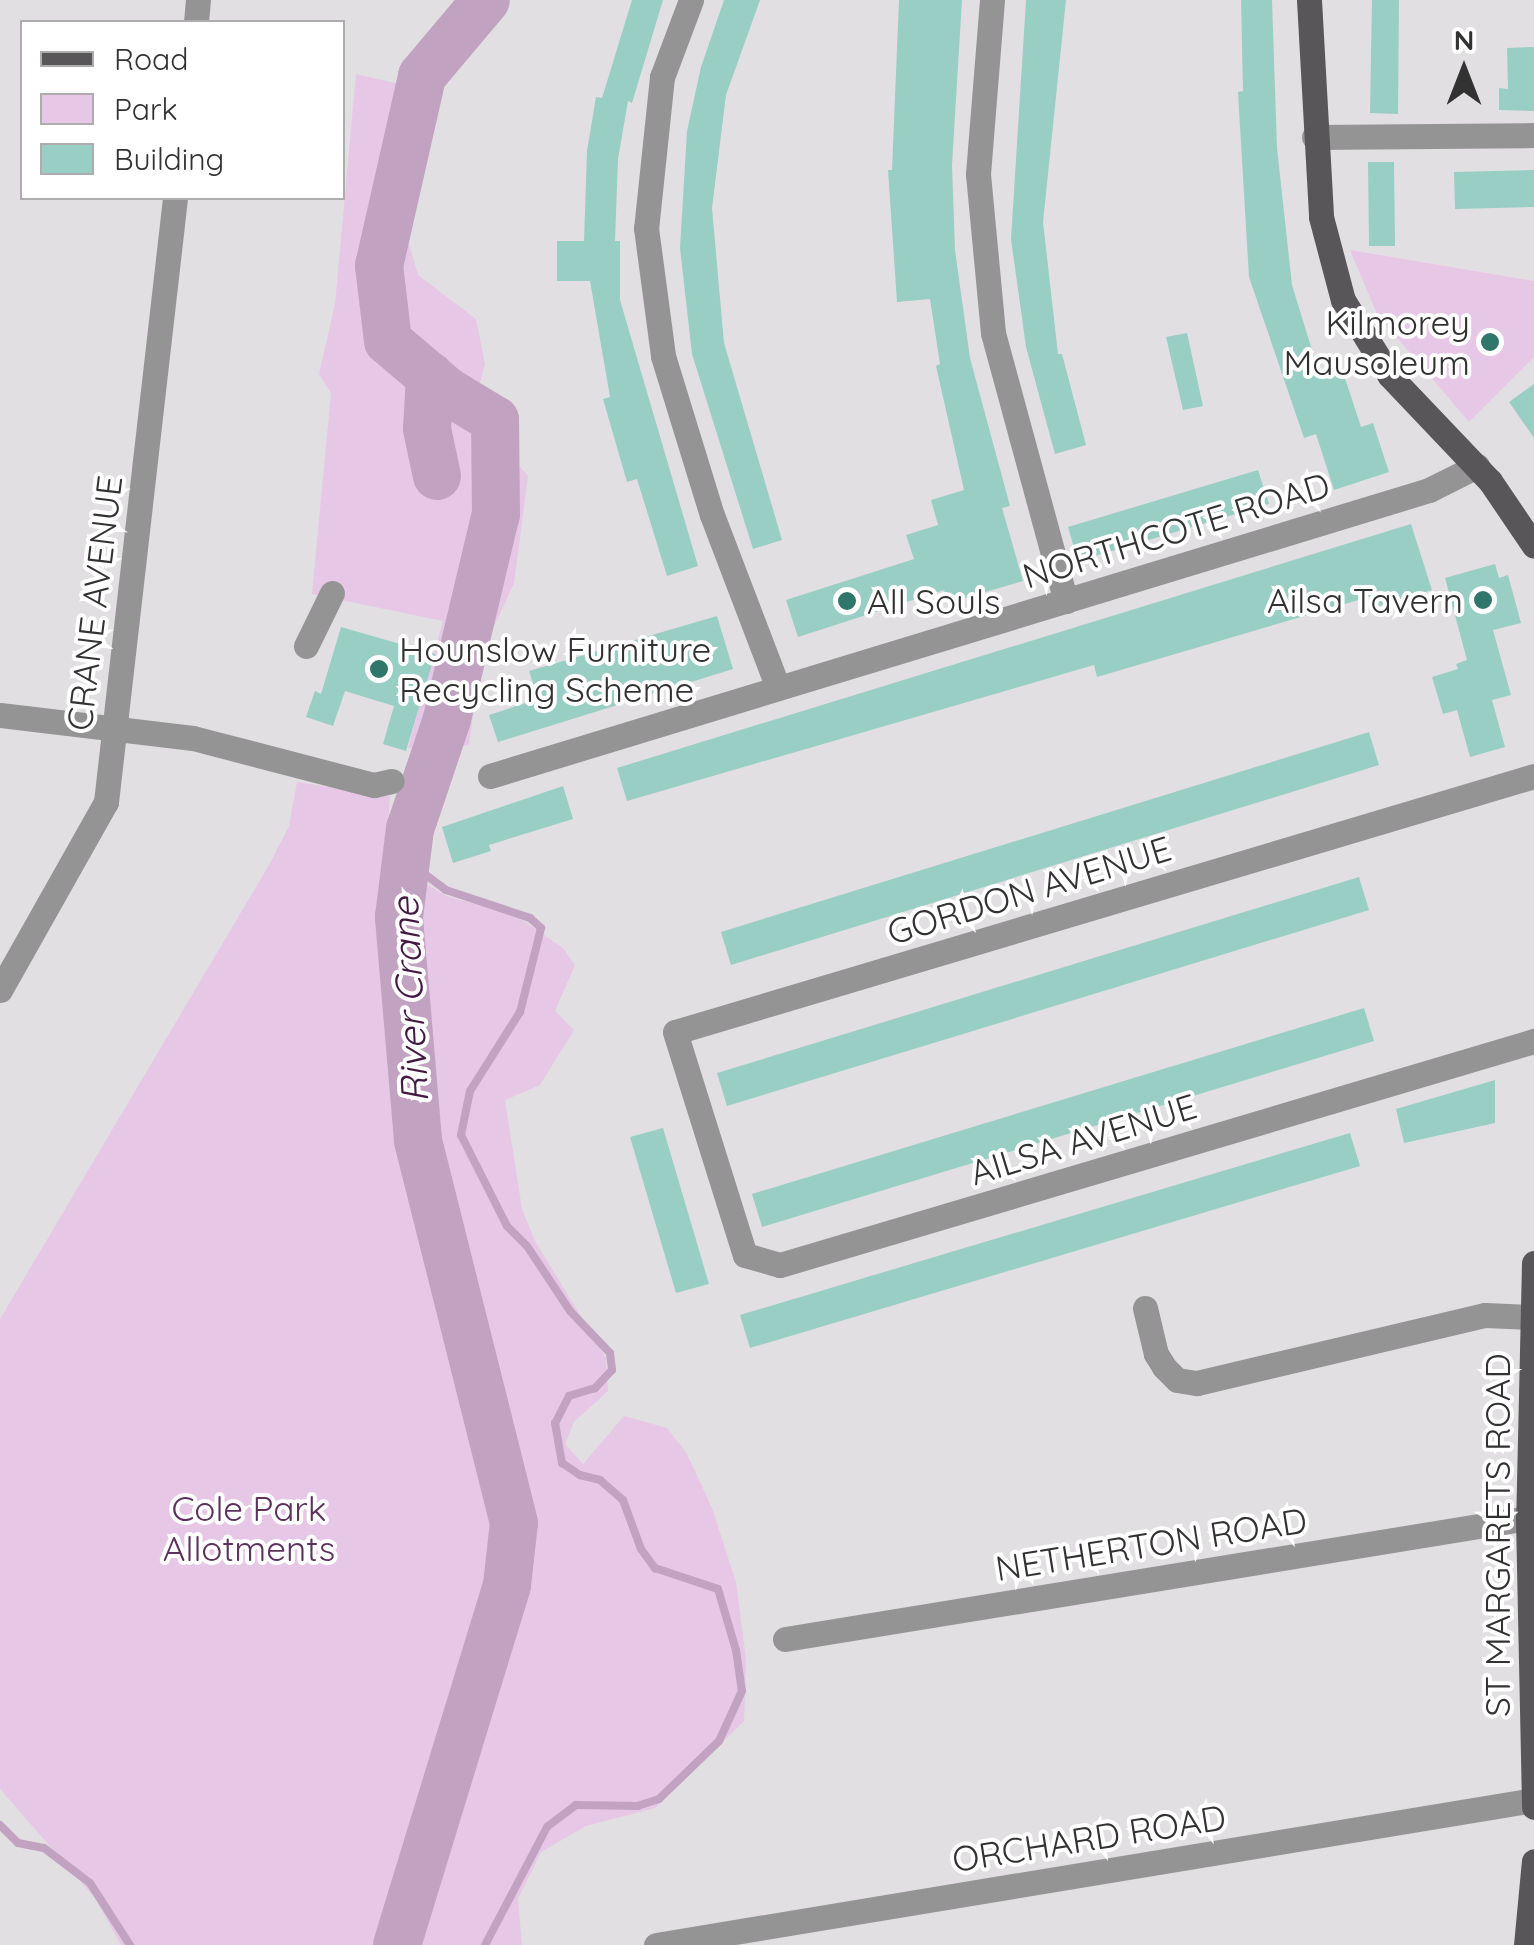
<!DOCTYPE html>
<style>
body{margin:0}
#map{position:relative;width:1534px;height:1945px;overflow:hidden;background:#e2dfe2;font-family:Quicksand,sans-serif}
div>[style]{position:absolute}
[style*='--x']{left:calc(var(--x)*1px);top:calc(var(--y)*1px);width:calc(var(--w)*1px);rotate:calc(var(--a)*1deg)}
.green>*{inset:0;background:#e7c7e6}
.stream>*{height:8px;margin:-4px;padding:0 4px;transform-origin:4px;border-radius:4px;background:#c2a2c1}
.river>*{height:48px;margin:-24px;padding:0 24px;transform-origin:24px;border-radius:24px;background:#c2a2c1}
.building>*{inset:0;background:#99cec4}
.minor>*{height:25px;margin:-12.5px;padding:0 12.5px;transform-origin:12.5px;border-radius:12.5px;background:#959495}
.major>*{height:25px;margin:-12.5px;padding:0 12.5px;transform-origin:12.5px;border-radius:12.5px;background:#585658}
.dots>*{width:28px;height:28px;translate:-50% -50%;box-sizing:border-box;border:5px solid #fff;border-radius:50%}
span{translate:-50% -50%;white-space:nowrap;text-align:center;line-height:1.15;-webkit-text-stroke:8px #fff;paint-order:stroke}
.poi-label{font-size:35px;color:#333233}
.right{translate:-100% -50%;text-align:right}
.left{translate:0 -50%;text-align:left}
.street-label{font-size:35px;color:#333233}
.park-label{font-size:35px;color:#5c325d}
.water-label{font-size:38px;color:#411942;font-style:italic}
.legend{position:absolute;left:20px;top:20px;width:325px;height:180px;box-sizing:border-box;background:#fff;border:2px solid #adadad;margin:0;padding:12px 18px;list-style:none;font-size:30px;color:#333233}
.legend li{display:flex;align-items:center;gap:20px;height:50px}
.legend b{width:50px;border:2px solid #adadad}
.north{position:absolute;left:1414px;top:20px;width:100px;height:100px;-webkit-text-stroke:8px #fff;paint-order:stroke;rotate:0deg;font-size:28px;font-weight:700;line-height:40px;text-align:center;color:#333233}
.north::after{content:'';display:block;margin:auto;width:35px;height:45px;background:#333233;clip-path:polygon(50% 0,100% 100%,50% 72%,0 100%)}
</style>
<div id="map">
<div class="green">
<i style="clip-path:polygon(356px 74px,412px 87px,409px 244px,418px 275px,476px 319px,485px 364px,475px 402px,501px 445px,528px 476px,514px 583px,481px 655px,469px 745px,408px 748px,443px 621px,312px 594px,331px 393px,319px 374px,335px 304px)"></i>
<i style="clip-path:polygon(1350px 250px,1534px 281px,1534px 357px,1469px 422px,1377px 314px)"></i>
<i style="clip-path:polygon(297px 782px,390px 796px,382px 917px,391px 1074px,410px 1183px,456px 1327px,500px 1510px,495px 1583px,380px 1945px,121px 1945px,95px 1898px,0 1789px,0 1319px,269px 865px,289px 826px)"></i>
<i style="clip-path:polygon(418px 879px,446px 896px,515px 915px,563px 948px,575px 965px,555px 1011px,574px 1030px,540px 1085px,505px 1100px,522px 1209px,535px 1241px,606px 1358px,608px 1391px,574px 1422px,565px 1444px,583px 1464px,624px 1416px,667px 1428px,686px 1452px,712px 1508px,736px 1582px,746px 1659px,744px 1721px,655px 1808px,586px 1826px,541px 1852px,518px 1899px,522px 1945px,402px 1945px,431px 1880px,506px 1643px,521px 1562px,536px 1533px,434px 1140px,415px 920px)"></i>
</div>
<div class="stream">
<i style="--x:406;--y:860;--w:50;--a:36.9"></i>
<i style="--x:446;--y:890;--w:89;--a:18.4"></i>
<i style="--x:530;--y:918;--w:15;--a:42"></i>
<i style="--x:541;--y:928;--w:87;--a:104"></i>
<i style="--x:520;--y:1012;--w:93;--a:122.3"></i>
<i style="--x:470;--y:1091;--w:45;--a:101.6"></i>
<i style="--x:461;--y:1135;--w:102;--a:63.2"></i>
<i style="--x:507;--y:1226;--w:28;--a:45"></i>
<i style="--x:527;--y:1246;--w:78;--a:56.5"></i>
<i style="--x:570;--y:1311;--w:58;--a:46.4"></i>
<i style="--x:610;--y:1353;--w:17;--a:83"></i>
<i style="--x:612;--y:1370;--w:25;--a:133"></i>
<i style="--x:595;--y:1388;--w:27;--a:163"></i>
<i style="--x:569;--y:1396;--w:30;--a:117"></i>
<i style="--x:555;--y:1423;--w:41;--a:80.1"></i>
<i style="--x:562;--y:1463;--w:22;--a:34"></i>
<i style="--x:580;--y:1475;--w:21;--a:14"></i>
<i style="--x:600;--y:1480;--w:30;--a:41"></i>
<i style="--x:623;--y:1500;--w:52;--a:69.8"></i>
<i style="--x:641;--y:1549;--w:24;--a:54"></i>
<i style="--x:655;--y:1568;--w:66;--a:18.4"></i>
<i style="--x:718;--y:1589;--w:64;--a:73.6"></i>
<i style="--x:736;--y:1650;--w:41;--a:81.7"></i>
<i style="--x:742;--y:1691;--w:55;--a:114.7"></i>
<i style="--x:719;--y:1741;--w:83;--a:136"></i>
<i style="--x:659;--y:1799;--w:22;--a:162"></i>
<i style="--x:638;--y:1806;--w:62;--a:-179.1"></i>
<i style="--x:576;--y:1805;--w:36;--a:143"></i>
<i style="--x:547;--y:1827;--w:133;--a:117.7"></i>
<i style="--x:0;--y:1825;--w:25;--a:45"></i>
<i style="--x:18;--y:1843;--w:26;--a:11"></i>
<i style="--x:44;--y:1848;--w:58;--a:37.3"></i>
<i style="--x:90;--y:1883;--w:74;--a:57.2"></i>
</div>
<div class="river">
<i style="--x:430;--y:376;--w:53;--a:93.2"></i>
<i style="--x:427;--y:429;--w:48;--a:78"></i>
<i style="--x:397;--y:1945;--w:376;--a:-73"></i>
<i style="--x:507;--y:1585;--w:62;--a:-83.6"></i>
<i style="--x:514;--y:1523;--w:395;--a:-104.1"></i>
<i style="--x:418;--y:1140;--w:224;--a:-94.9"></i>
<i style="--x:399;--y:917;--w:89;--a:-82.9"></i>
<i style="--x:410;--y:829;--w:116;--a:-71.4"></i>
<i style="--x:447;--y:719;--w:211;--a:-76.6"></i>
<i style="--x:496;--y:514;--w:94;--a:-90.6"></i>
<i style="--x:495;--y:420;--w:56;--a:-148.9"></i>
<i style="--x:447;--y:391;--w:77;--a:-139.7"></i>
<i style="--x:388;--y:341;--w:76;--a:-96.8"></i>
<i style="--x:379;--y:266;--w:195;--a:-77.2"></i>
<i style="--x:422;--y:76;--w:99;--a:-49.9"></i>
</div>
<div class="building">
<i style="clip-path:polygon(632px 0,663px 0,632px 103px,628px 101px,618px 159px,615px 241px,620px 241px,620px 300px,698px 566px,667px 576px,637px 479px,627px 482px,603px 399px,610px 397px,590px 281px,557px 281px,557px 241px,584px 241px,587px 151px,596px 97px,602px 98px)"></i>
<i style="clip-path:polygon(724px 0,760px 0,726px 95px,712px 208px,724px 343px,782px 540px,753px 549px,692px 354px,680px 248px,687px 131px,701px 67px)"></i>
<i style="clip-path:polygon(899px 0,962px 0,952px 165px,955px 250px,970px 358px,1010px 506px,1002px 508px,1023px 581px,948px 603px,944px 590px,798px 637px,786px 600px,914px 559px,906px 535px,938px 525px,931px 500px,964px 490px,936px 366px,940px 364px,930px 299px,897px 302px,888px 170px,892px 170px)"></i>
<i style="clip-path:polygon(1026px 0,1066px 0,1043px 222px,1058px 354px,1062px 354px,1086px 445px,1055px 454px,1026px 347px,1011px 239px)"></i>
<i style="clip-path:polygon(1241px 0,1272px 0,1277px 148px,1292px 285px,1320px 376px,1342px 369px,1361px 427px,1373px 423px,1389px 472px,1334px 490px,1316px 434px,1304px 438px,1249px 277px,1239px 110px,1238px 92px,1243px 91px)"></i>
<i style="clip-path:polygon(1372px 0,1399px 0,1398px 114px,1370px 113px)"></i>
<i style="clip-path:polygon(1534px 47px,1534px 111px,1499px 110px,1499px 88px,1508px 89px,1507px 48px)"></i>
<i style="clip-path:polygon(1368px 162px,1394px 162px,1395px 246px,1369px 246px)"></i>
<i style="clip-path:polygon(1534px 170px,1534px 207px,1455px 209px,1454px 172px)"></i>
<i style="clip-path:polygon(1187px 333px,1203px 406px,1183px 410px,1166px 337px)"></i>
<i style="clip-path:polygon(1534px 384px,1534px 438px,1509px 402px)"></i>
<i style="clip-path:polygon(1258px 470px,1269px 504px,1078px 561px,1068px 527px)"></i>
<i style="clip-path:polygon(1411px 524px,1432px 590px,1376px 607px,1372px 596px,1097px 677px,1094px 665px,627px 801px,617px 768px)"></i>
<i style="clip-path:polygon(1495px 564px,1499px 578px,1508px 575px,1521px 623px,1493px 630px,1511px 695px,1492px 700px,1505px 747px,1470px 757px,1457px 710px,1443px 714px,1432px 677px,1458px 669px,1456px 664px,1467px 660px,1445px 578px)"></i>
<i style="clip-path:polygon(717px 616px,733px 669px,498px 742px,489px 715px,538px 699px,529px 671px)"></i>
<i style="clip-path:polygon(341px 627px,435px 654px,406px 751px,383px 744px,394px 706px,345px 691px,333px 726px,306px 717px,315px 691px,321px 694px)"></i>
<i style="clip-path:polygon(1369px 732px,1379px 765px,731px 965px,721px 932px)"></i>
<i style="clip-path:polygon(563px 786px,573px 819px,489px 845px,491px 851px,453px 863px,442px 827px)"></i>
<i style="clip-path:polygon(1359px 877px,1369px 910px,727px 1106px,717px 1073px)"></i>
<i style="clip-path:polygon(1364px 1008px,1374px 1041px,762px 1227px,752px 1194px)"></i>
<i style="clip-path:polygon(1495px 1080px,1495px 1123px,1404px 1143px,1396px 1109px)"></i>
<i style="clip-path:polygon(663px 1128px,709px 1284px,676px 1293px,630px 1137px)"></i>
<i style="clip-path:polygon(1350px 1133px,1360px 1166px,750px 1348px,740px 1315px)"></i>
</div>
<div class="minor">
<i style="--x:691;--y:0;--w:82;--a:110.6"></i>
<i style="--x:662;--y:77;--w:152;--a:96"></i>
<i style="--x:646;--y:228;--w:129;--a:82.4"></i>
<i style="--x:663;--y:356;--w:166;--a:72.9"></i>
<i style="--x:712;--y:515;--w:185;--a:69.1"></i>
<i style="--x:992;--y:0;--w:175;--a:94.6"></i>
<i style="--x:978;--y:174;--w:160;--a:84.6"></i>
<i style="--x:993;--y:333;--w:278;--a:74.8"></i>
<i style="--x:196;--y:22;--w:22;--a:-85"></i>
<i style="--x:1314;--y:137;--w:220;--a:-0.5"></i>
<i style="--x:306;--y:646;--w:59;--a:-63.9"></i>
<i style="--x:0;--y:715;--w:194;--a:6.8"></i>
<i style="--x:193;--y:738;--w:187;--a:14.6"></i>
<i style="--x:374;--y:785;--w:18;--a:-13"></i>
<i style="--x:490;--y:776;--w:982;--a:-16.94"></i>
<i style="--x:1429;--y:490;--w:54;--a:-26.6"></i>
<i style="--x:1534;--y:776;--w:896;--a:163.4"></i>
<i style="--x:675;--y:1032;--w:234;--a:72.6"></i>
<i style="--x:745;--y:1255;--w:36;--a:16"></i>
<i style="--x:780;--y:1265;--w:787;--a:-16.55"></i>
<i style="--x:0;--y:990;--w:216;--a:-60.6"></i>
<i style="--x:106;--y:802;--w:608;--a:-83.48"></i>
<i style="--x:1145;--y:1308;--w:47;--a:76.6"></i>
<i style="--x:1156;--y:1354;--w:15;--a:58"></i>
<i style="--x:1164;--y:1367;--w:18;--a:45"></i>
<i style="--x:1177;--y:1380;--w:20;--a:9"></i>
<i style="--x:1197;--y:1383;--w:296;--a:-13.3"></i>
<i style="--x:1485;--y:1315;--w:46;--a:2.5"></i>
<i style="--x:785;--y:1639;--w:753;--a:-9.25"></i>
<i style="--x:656;--y:1945;--w:890;--a:-9.38"></i>
</div>
<div class="major">
<i style="--x:1309;--y:0;--w:217;--a:86.8"></i>
<i style="--x:1321;--y:217;--w:86;--a:75.2"></i>
<i style="--x:1343;--y:300;--w:89;--a:58.3"></i>
<i style="--x:1390;--y:376;--w:145;--a:46.4"></i>
<i style="--x:1490;--y:481;--w:78;--a:55.9"></i>
<i style="--x:1534;--y:1263;--w:255;--a:91.3"></i>
<i style="--x:1528;--y:1518;--w:289;--a:88.8"></i>
<i style="--x:1526;--y:1945;--w:84;--a:-84.6"></i>
</div>
<div class="dots">
<i style="left:1490px;top:342px;background:#31766b"></i>
<i style="left:1483px;top:600px;background:#31766b"></i>
<i style="left:847px;top:601px;background:#31766b"></i>
<i style="left:379px;top:669px;background:#31766b"></i>
</div>
<div class="poi-label">
<span class="right" style="left:1470px;top:342px">Kilmorey<br>Mausoleum</span>
<span class="right" style="left:1463px;top:600px">Ailsa Tavern</span>
<span class="left" style="left:867px;top:601px">All Souls</span>
<span class="left" style="left:399px;top:669px">Hounslow Furniture<br>Recycling Scheme</span>
</div>
<div class="street-label">
<span style="left:1176px;top:530px;rotate:-17deg">NORTHCOTE ROAD</span>
<span style="left:94px;top:603px;rotate:-83deg">CRANE AVENUE</span>
<span style="left:1029px;top:890px;rotate:-17deg">GORDON AVENUE</span>
<span style="left:1083px;top:1139px;rotate:-17deg">AILSA AVENUE</span>
<span style="left:1497px;top:1535px;rotate:-90deg">ST MARGARETS ROAD</span>
<span style="left:1151px;top:1544px;rotate:-9deg">NETHERTON ROAD</span>
<span style="left:1089px;top:1838px;rotate:-9deg">ORCHARD ROAD</span>
</div>
<div class="park-label">
<span style="left:249px;top:1528px">Cole Park<br>Allotments</span>
</div>
<div class="water-label">
<span style="left:410px;top:1000px;rotate:-93deg">River Crane</span>
</div>
<ul class="legend">
<li><b style="height:12px;background:#585658"></b>Road</li>
<li><b style="height:28px;background:#e7c7e6"></b>Park</li>
<li><b style="height:28px;background:#99cec4"></b>Building</li>
</ul>
<div class="north">N</div>
</div>
